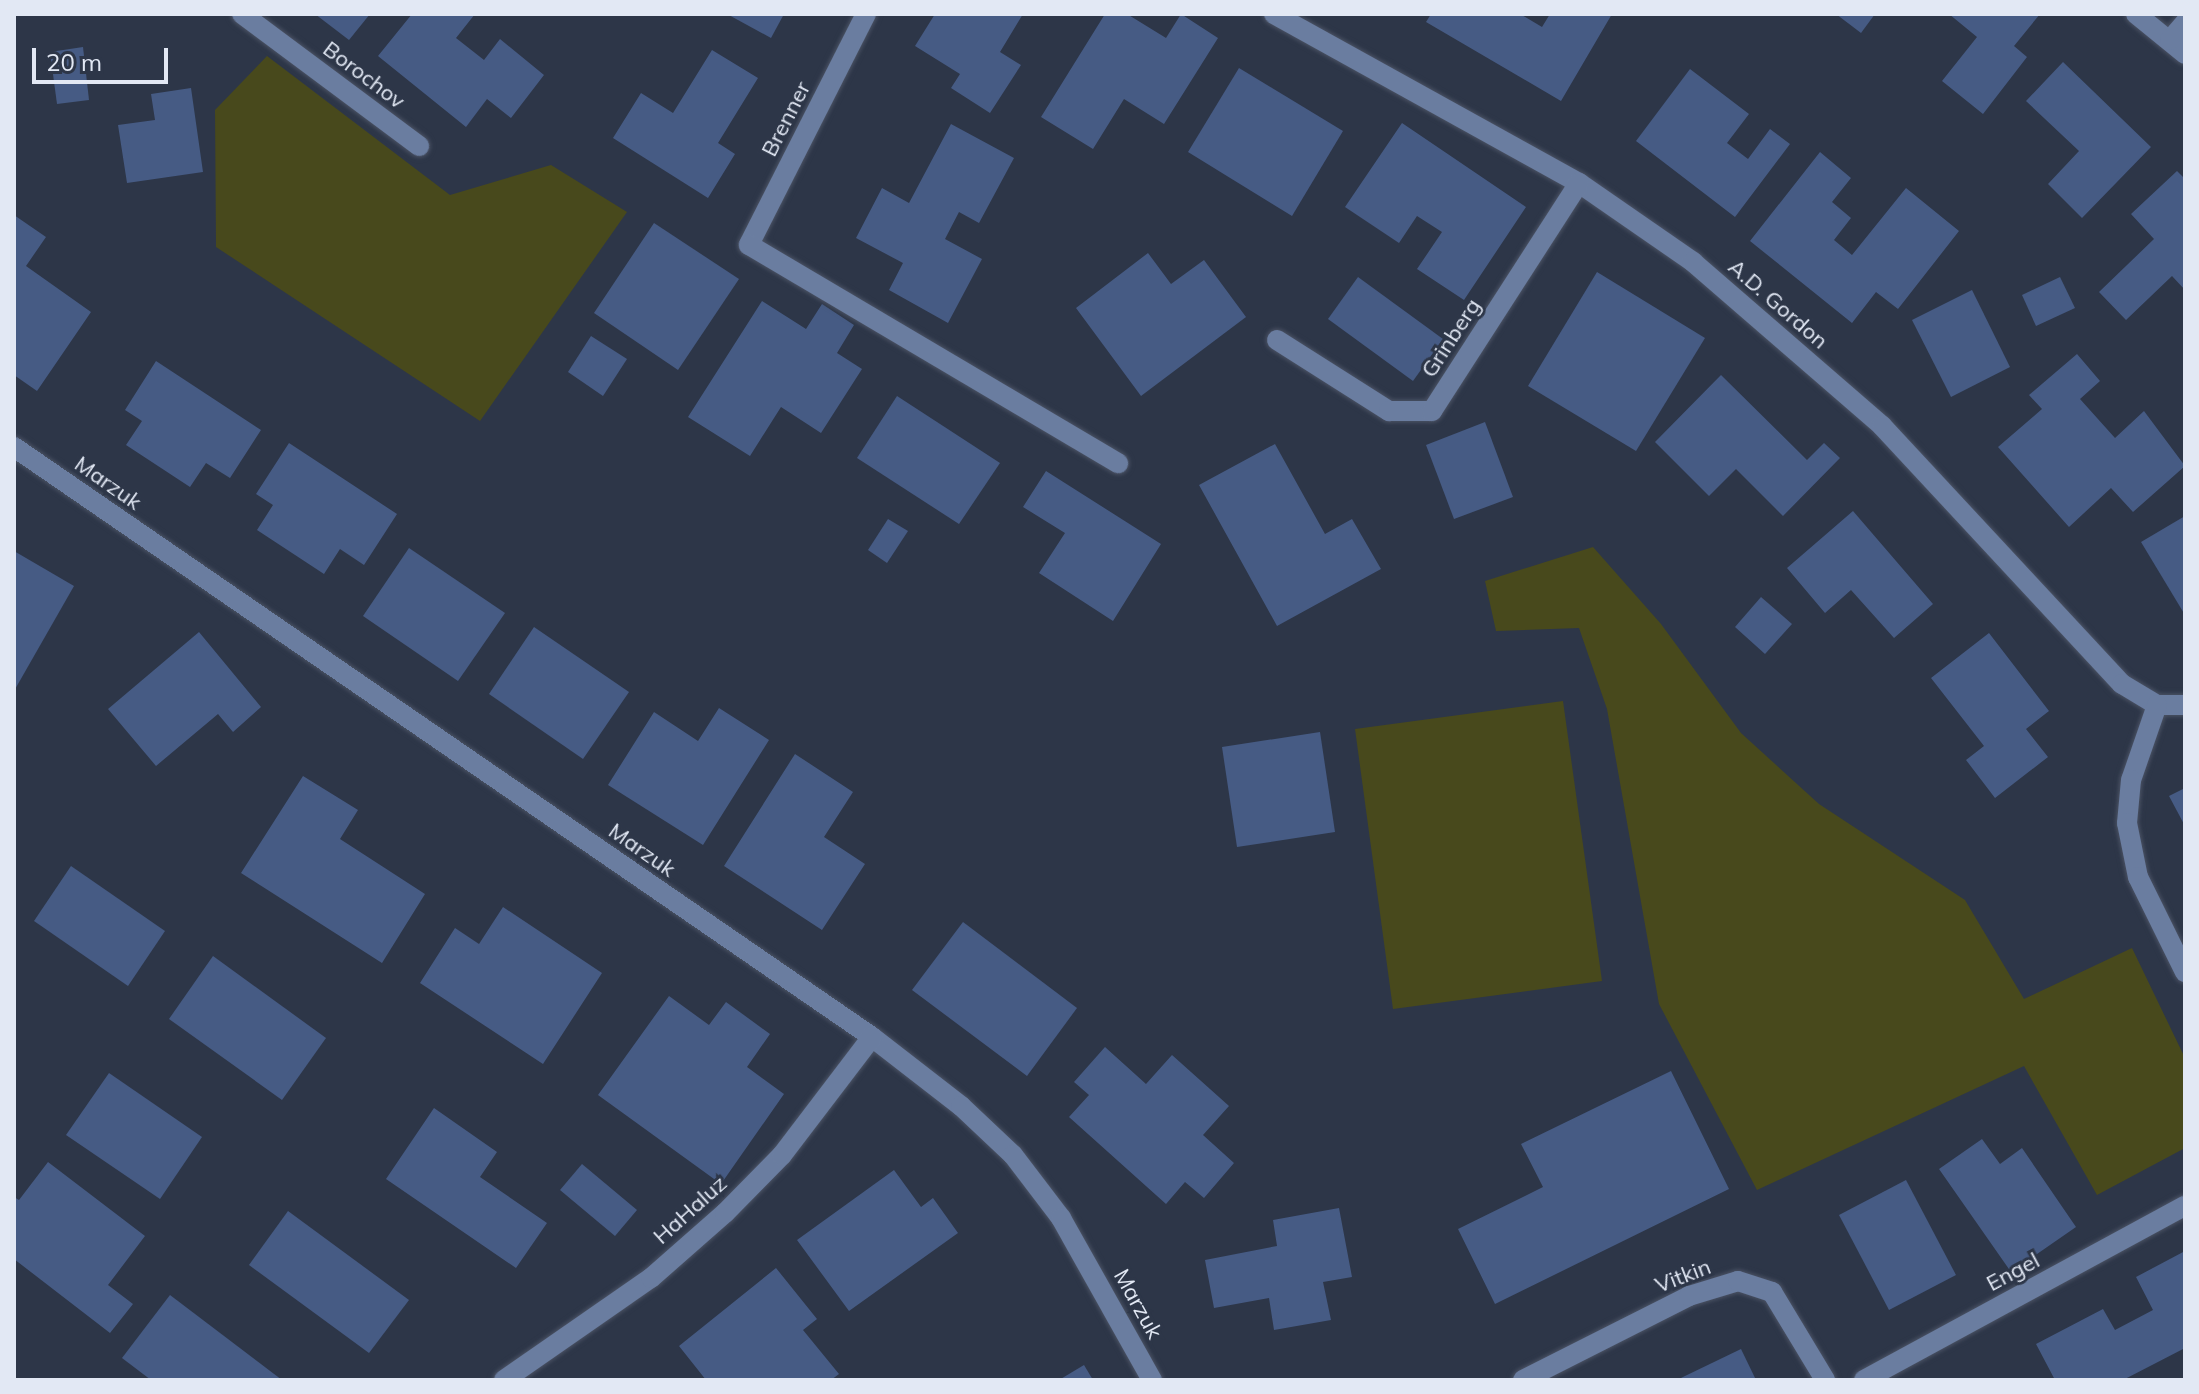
<!DOCTYPE html>
<style>
body{margin:0}
#map{position:relative;width:2199px;height:1394px;overflow:hidden;background:#2d3648;font-family:Mulish,sans-serif}
div>[style]{position:absolute}
[style*='--x']{left:calc(var(--x)*1px);top:calc(var(--y)*1px);width:calc(var(--w)*1px);rotate:calc(var(--a)*1deg)}
.green>*{inset:0;background:#48491c}
.building>*{inset:0;background:#465b84}
.roads{filter:drop-shadow(0 0 2px #4a5264) drop-shadow(0 0 2px #4a5264)}
.minor>*{height:20px;margin:-10px;padding:0 10px;transform-origin:10px;border-radius:10px;background:#6a7da0}
span{translate:-50% -50%;white-space:nowrap;text-align:center;line-height:1.15;-webkit-text-stroke:6px #2d3648;paint-order:stroke}
.street-label{font-size:22px;color:#e2e8f4}
.frame{position:absolute;inset:0;border:16px solid #e2e8f4;pointer-events:none}
.scale{position:absolute;left:32px;top:48px;width:136px;height:36px;box-sizing:border-box;border:4px solid #e2e8f4;border-top:0;padding-left:10px;font-size:24px;line-height:28px;white-space:nowrap;color:#e2e8f4;-webkit-text-stroke:6px #2d3648;paint-order:stroke}
</style>
<div id="map">
<div class="green">
<i style="clip-path:polygon(267px 56px,450px 195px,551px 165px,627px 212px,480px 421px,216px 247px,215px 110px)"></i>
<i style="clip-path:polygon(1593px 547px,1661px 624px,1741px 733px,1819px 804px,1965px 900px,2024px 999px,2132px 948px,2185px 1058px,2185px 1148px,2097px 1195px,2024px 1066px,1757px 1190px,1659px 1004px,1607px 709px,1579px 628px,1496px 631px,1485px 581px)"></i>
<i style="clip-path:polygon(1563px 701px,1602px 981px,1393px 1009px,1355px 729px)"></i>
</div>
<div class="building">
<i style="clip-path:polygon(315px 14px,370px 14px,349px 40px)"></i>
<i style="clip-path:polygon(412px 14px,475px 14px,456px 38px,484px 60px,500px 39px,544px 75px,511px 118px,487px 99px,466px 127px,378px 56px)"></i>
<i style="clip-path:polygon(727px 14px,784px 14px,771px 38px)"></i>
<i style="clip-path:polygon(935px 14px,1023px 14px,1000px 52px,1021px 65px,990px 113px,951px 88px,960px 74px,915px 46px)"></i>
<i style="clip-path:polygon(1105px 14px,1127px 14px,1166px 38px,1181px 14px,1218px 38px,1164px 124px,1124px 99px,1093px 149px,1041px 117px)"></i>
<i style="clip-path:polygon(1431px 14px,1520px 14px,1542px 27px,1550px 14px,1612px 14px,1561px 101px,1426px 22px)"></i>
<i style="clip-path:polygon(1836px 14px,1875px 14px,1861px 33px)"></i>
<i style="clip-path:polygon(1949px 14px,2040px 14px,2014px 46px,2027px 57px,1983px 114px,1942px 81px,1977px 37px)"></i>
<i style="clip-path:polygon(83px 47px,89px 100px,57px 104px,50px 52px)"></i>
<i style="clip-path:polygon(712px 50px,758px 78px,718px 143px,735px 154px,708px 198px,613px 138px,641px 93px,673px 113px)"></i>
<i style="clip-path:polygon(2063px 62px,2151px 147px,2082px 218px,2048px 184px,2079px 151px,2026px 101px)"></i>
<i style="clip-path:polygon(1239px 68px,1343px 131px,1292px 216px,1188px 152px)"></i>
<i style="clip-path:polygon(1690px 69px,1749px 114px,1727px 143px,1748px 159px,1770px 129px,1790px 144px,1735px 217px,1636px 141px)"></i>
<i style="clip-path:polygon(191px 88px,203px 172px,127px 183px,118px 125px,155px 120px,151px 94px)"></i>
<i style="clip-path:polygon(1402px 123px,1526px 207px,1464px 300px,1417px 269px,1442px 232px,1417px 216px,1399px 243px,1345px 207px)"></i>
<i style="clip-path:polygon(951px 124px,1014px 158px,979px 223px,959px 212px,945px 239px,982px 259px,948px 323px,889px 290px,903px 263px,856px 238px,882px 188px,909px 203px)"></i>
<i style="clip-path:polygon(1820px 152px,1851px 178px,1832px 202px,1851px 218px,1834px 240px,1852px 255px,1906px 188px,1959px 231px,1898px 309px,1876px 292px,1852px 323px,1750px 241px)"></i>
<i style="clip-path:polygon(2177px 171px,2185px 179px,2185px 290px,2172px 276px,2126px 320px,2099px 292px,2154px 239px,2131px 214px)"></i>
<i style="clip-path:polygon(14px 215px,46px 237px,26px 266px,91px 312px,37px 391px,14px 375px)"></i>
<i style="clip-path:polygon(654px 223px,739px 279px,678px 370px,594px 313px)"></i>
<i style="clip-path:polygon(1148px 253px,1171px 284px,1204px 260px,1246px 317px,1141px 396px,1076px 308px)"></i>
<i style="clip-path:polygon(1597px 272px,1705px 338px,1636px 451px,1528px 386px)"></i>
<i style="clip-path:polygon(1358px 277px,1443px 339px,1413px 381px,1328px 319px)"></i>
<i style="clip-path:polygon(2060px 277px,2075px 308px,2036px 326px,2022px 295px)"></i>
<i style="clip-path:polygon(1972px 290px,2010px 367px,1951px 397px,1912px 320px)"></i>
<i style="clip-path:polygon(762px 301px,806px 329px,822px 304px,854px 325px,837px 353px,862px 369px,821px 433px,781px 407px,750px 456px,688px 417px)"></i>
<i style="clip-path:polygon(591px 336px,627px 359px,603px 396px,568px 372px)"></i>
<i style="clip-path:polygon(2077px 354px,2100px 381px,2080px 399px,2115px 438px,2144px 411px,2185px 466px,2133px 512px,2111px 488px,2069px 527px,1998px 447px,2042px 409px,2029px 395px)"></i>
<i style="clip-path:polygon(156px 361px,261px 430px,230px 478px,206px 463px,190px 487px,126px 445px,142px 421px,125px 410px)"></i>
<i style="clip-path:polygon(1721px 375px,1807px 460px,1824px 443px,1840px 458px,1783px 516px,1736px 469px,1709px 496px,1655px 442px)"></i>
<i style="clip-path:polygon(897px 396px,1000px 463px,959px 524px,857px 458px)"></i>
<i style="clip-path:polygon(1485px 422px,1513px 497px,1454px 519px,1426px 445px)"></i>
<i style="clip-path:polygon(289px 443px,397px 514px,364px 565px,340px 549px,324px 574px,257px 530px,273px 505px,256px 494px)"></i>
<i style="clip-path:polygon(1275px 444px,1325px 534px,1352px 519px,1381px 569px,1277px 626px,1199px 485px)"></i>
<i style="clip-path:polygon(1046px 471px,1161px 544px,1113px 621px,1039px 573px,1065px 533px,1023px 507px)"></i>
<i style="clip-path:polygon(1853px 511px,1933px 604px,1894px 638px,1851px 590px,1825px 613px,1787px 568px)"></i>
<i style="clip-path:polygon(2185px 516px,2185px 615px,2141px 542px)"></i>
<i style="clip-path:polygon(888px 519px,908px 531px,887px 563px,868px 550px)"></i>
<i style="clip-path:polygon(409px 548px,505px 613px,458px 681px,363px 616px)"></i>
<i style="clip-path:polygon(14px 551px,74px 586px,14px 691px)"></i>
<i style="clip-path:polygon(1761px 597px,1792px 624px,1765px 654px,1735px 627px)"></i>
<i style="clip-path:polygon(534px 627px,629px 692px,583px 759px,489px 694px)"></i>
<i style="clip-path:polygon(199px 632px,261px 707px,233px 732px,218px 714px,156px 766px,108px 709px)"></i>
<i style="clip-path:polygon(1989px 633px,2049px 711px,2026px 729px,2048px 757px,1995px 798px,1966px 760px,1984px 746px,1931px 678px)"></i>
<i style="clip-path:polygon(719px 708px,769px 740px,703px 845px,608px 785px,654px 712px,698px 741px)"></i>
<i style="clip-path:polygon(1320px 732px,1335px 832px,1237px 847px,1222px 747px)"></i>
<i style="clip-path:polygon(795px 754px,853px 792px,824px 837px,865px 864px,822px 930px,724px 866px)"></i>
<i style="clip-path:polygon(303px 776px,358px 810px,340px 839px,425px 894px,382px 963px,241px 873px)"></i>
<i style="clip-path:polygon(2185px 788px,2185px 826px,2169px 796px)"></i>
<i style="clip-path:polygon(71px 866px,165px 931px,128px 986px,34px 921px)"></i>
<i style="clip-path:polygon(503px 907px,602px 973px,543px 1064px,420px 983px,455px 928px,479px 944px)"></i>
<i style="clip-path:polygon(963px 922px,1077px 1008px,1027px 1076px,912px 990px)"></i>
<i style="clip-path:polygon(213px 956px,326px 1038px,282px 1100px,169px 1019px)"></i>
<i style="clip-path:polygon(669px 996px,709px 1025px,726px 1002px,770px 1034px,747px 1067px,784px 1094px,721px 1184px,598px 1095px)"></i>
<i style="clip-path:polygon(1105px 1047px,1146px 1084px,1172px 1055px,1229px 1106px,1203px 1135px,1234px 1163px,1204px 1198px,1185px 1182px,1166px 1204px,1069px 1117px,1089px 1095px,1074px 1082px)"></i>
<i style="clip-path:polygon(1671px 1071px,1729px 1189px,1495px 1304px,1458px 1229px,1543px 1187px,1521px 1144px)"></i>
<i style="clip-path:polygon(109px 1073px,202px 1137px,160px 1199px,66px 1135px)"></i>
<i style="clip-path:polygon(434px 1108px,497px 1152px,480px 1177px,547px 1223px,516px 1268px,386px 1179px)"></i>
<i style="clip-path:polygon(1982px 1139px,2000px 1164px,2022px 1148px,2076px 1227px,2011px 1272px,1939px 1169px)"></i>
<i style="clip-path:polygon(48px 1162px,145px 1236px,108px 1285px,133px 1304px,110px 1333px,14px 1259px,14px 1197px,19px 1200px)"></i>
<i style="clip-path:polygon(582px 1164px,637px 1210px,615px 1236px,560px 1190px)"></i>
<i style="clip-path:polygon(894px 1170px,921px 1207px,933px 1198px,958px 1233px,849px 1311px,797px 1240px)"></i>
<i style="clip-path:polygon(1906px 1180px,1956px 1275px,1889px 1310px,1839px 1215px)"></i>
<i style="clip-path:polygon(1339px 1208px,1352px 1277px,1323px 1282px,1331px 1320px,1274px 1330px,1269px 1298px,1214px 1308px,1205px 1260px,1277px 1246px,1273px 1220px)"></i>
<i style="clip-path:polygon(288px 1211px,409px 1300px,369px 1353px,249px 1265px)"></i>
<i style="clip-path:polygon(2185px 1251px,2185px 1348px,2123px 1380px,2055px 1380px,2036px 1344px,2103px 1309px,2115px 1330px,2153px 1310px,2136px 1277px)"></i>
<i style="clip-path:polygon(776px 1268px,817px 1319px,803px 1330px,839px 1374px,831px 1380px,706px 1380px,679px 1346px)"></i>
<i style="clip-path:polygon(170px 1295px,282px 1380px,151px 1380px,122px 1358px)"></i>
<i style="clip-path:polygon(1741px 1349px,1756px 1380px,1677px 1380px,1685px 1376px)"></i>
<i style="clip-path:polygon(1084px 1365px,1093px 1380px,1059px 1380px)"></i>
</div>
<div class="roads">
<div class="minor">
<i style="--x:242;--y:14;--w:221;--a:36.7"></i>
<i style="--x:866;--y:14;--w:259;--a:116.9"></i>
<i style="--x:749;--y:245;--w:429;--a:30.6"></i>
<i style="--x:1274;--y:14;--w:349;--a:29"></i>
<i style="--x:1579;--y:183;--w:139;--a:34.7"></i>
<i style="--x:1693;--y:262;--w:250;--a:40.9"></i>
<i style="--x:1882;--y:426;--w:352;--a:47.1"></i>
<i style="--x:2122;--y:684;--w:41;--a:31"></i>
<i style="--x:2157;--y:705;--w:28;--a:0"></i>
<i style="--x:2136;--y:14;--w:63;--a:39.2"></i>
<i style="--x:2170;--y:40;--w:23;--a:-49"></i>
<i style="--x:1277;--y:340;--w:133;--a:32.4"></i>
<i style="--x:1389;--y:411;--w:43;--a:0"></i>
<i style="--x:1432;--y:411;--w:271;--a:-57.2"></i>
<i style="--x:14;--y:447;--w:1041;--a:34.51"></i>
<i style="--x:872;--y:1037;--w:113;--a:37.8"></i>
<i style="--x:961;--y:1106;--w:71;--a:43.3"></i>
<i style="--x:1013;--y:1155;--w:79;--a:52.7"></i>
<i style="--x:1061;--y:1218;--w:186;--a:60.7"></i>
<i style="--x:2157;--y:705;--w:79;--a:109.1"></i>
<i style="--x:2131;--y:780;--w:43;--a:95.3"></i>
<i style="--x:2127;--y:823;--w:55;--a:78.5"></i>
<i style="--x:2138;--y:877;--w:106;--a:63.7"></i>
<i style="--x:504;--y:1380;--w:179;--a:-34.8"></i>
<i style="--x:651;--y:1278;--w:98;--a:-41.3"></i>
<i style="--x:725;--y:1213;--w:81;--a:-45.5"></i>
<i style="--x:782;--y:1155;--w:148;--a:-52.7"></i>
<i style="--x:1523;--y:1380;--w:186;--a:-26.8"></i>
<i style="--x:1689;--y:1296;--w:51;--a:-17"></i>
<i style="--x:1738;--y:1281;--w:36;--a:18"></i>
<i style="--x:1772;--y:1292;--w:103;--a:58.9"></i>
<i style="--x:1864;--y:1380;--w:365;--a:-28.5"></i>
</div>
</div>
<div class="street-label">
<span style="left:364px;top:75px;rotate:37deg">Borochov</span>
<span style="left:786px;top:119px;rotate:-63deg">Brenner</span>
<span style="left:1778px;top:304px;rotate:41deg">A.D. Gordon</span>
<span style="left:1451px;top:338px;rotate:-57deg">Grinberg</span>
<span style="left:108px;top:483px;rotate:35deg">Marzuk</span>
<span style="left:642px;top:850px;rotate:35deg">Marzuk</span>
<span style="left:690px;top:1210px;rotate:-42deg">HaHaluz</span>
<span style="left:2013px;top:1272px;rotate:-28deg">Engel</span>
<span style="left:1683px;top:1276px;rotate:-21deg">Vitkin</span>
<span style="left:1138px;top:1304px;rotate:61deg">Marzuk</span>
</div>
<div class="frame"></div>
<div class="scale">20 m</div>
</div>
